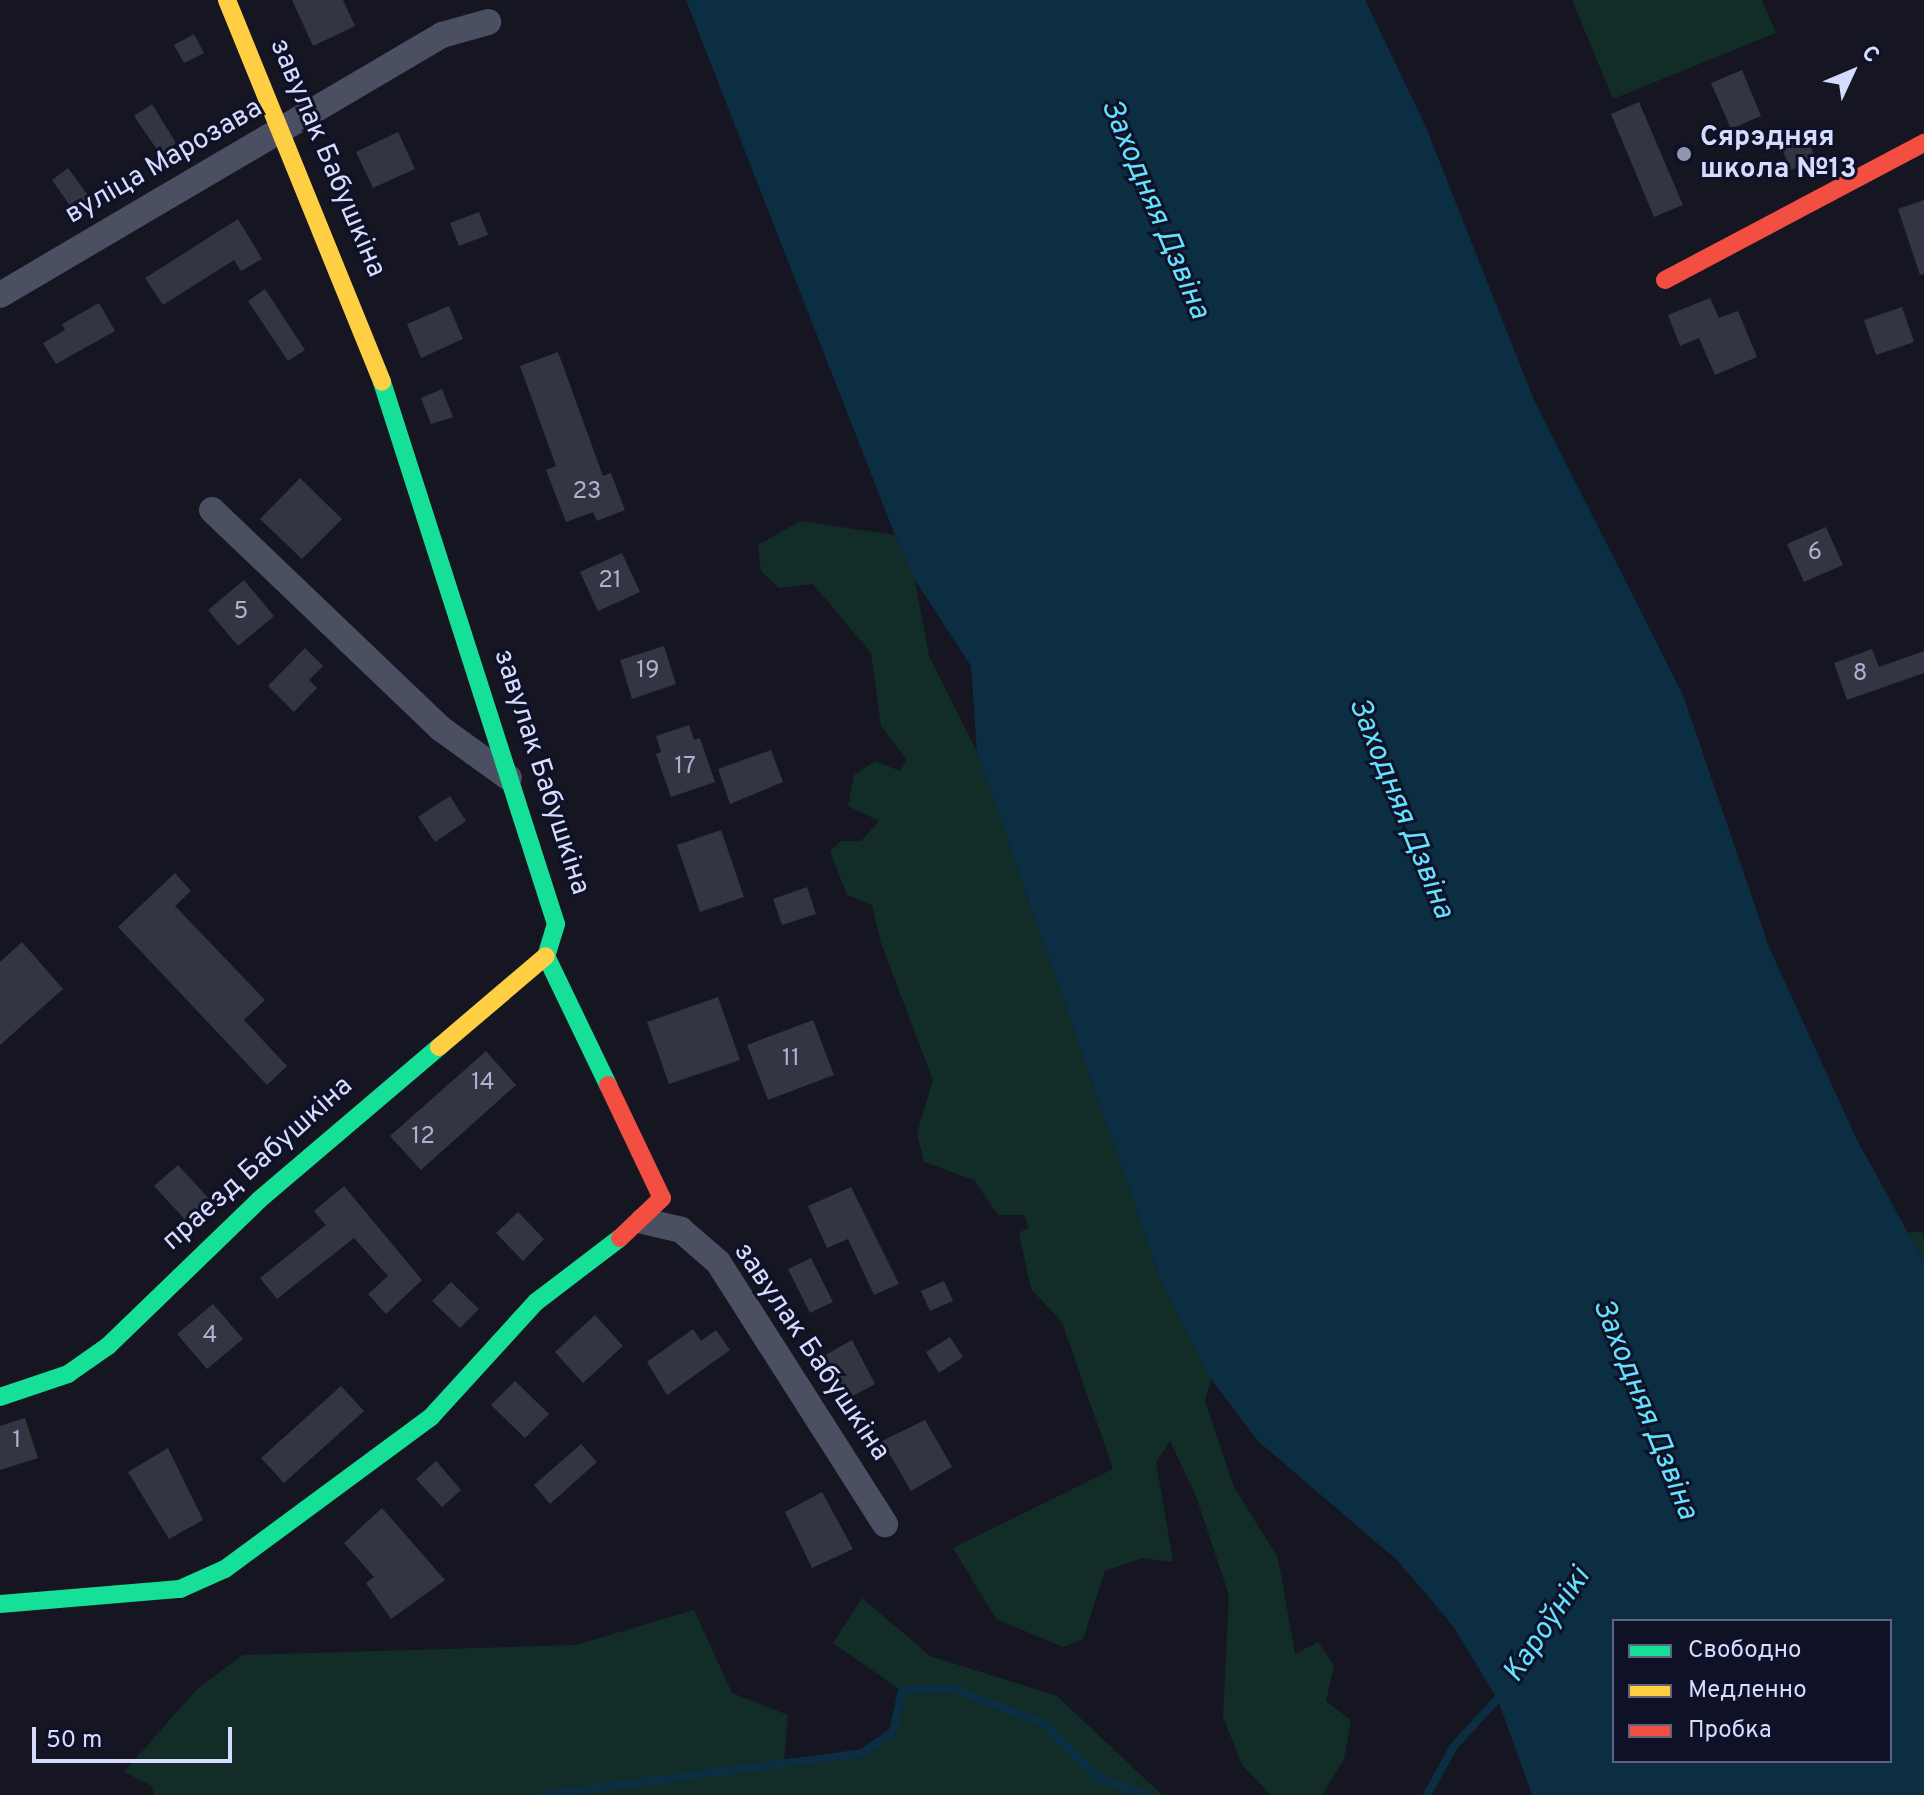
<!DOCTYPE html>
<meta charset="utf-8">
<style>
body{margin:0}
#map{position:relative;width:1924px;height:1795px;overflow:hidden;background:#151621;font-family:Overpass,sans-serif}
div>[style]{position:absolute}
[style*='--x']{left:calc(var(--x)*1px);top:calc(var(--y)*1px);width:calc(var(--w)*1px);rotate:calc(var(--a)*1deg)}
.green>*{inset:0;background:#122d27}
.water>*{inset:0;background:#0b2e43}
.stream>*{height:8px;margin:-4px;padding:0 4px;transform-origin:4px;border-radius:4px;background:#0b2e43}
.building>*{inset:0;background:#333543}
.street>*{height:26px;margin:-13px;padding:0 13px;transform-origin:13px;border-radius:13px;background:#4a4f62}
.fast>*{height:18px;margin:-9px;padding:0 9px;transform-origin:9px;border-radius:9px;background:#16e098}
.slow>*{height:18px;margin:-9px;padding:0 9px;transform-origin:9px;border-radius:9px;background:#ffcf43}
.jam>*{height:18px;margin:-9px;padding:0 9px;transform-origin:9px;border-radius:9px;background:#f24e42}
.dots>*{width:22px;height:22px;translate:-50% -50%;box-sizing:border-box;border:4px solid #0f1227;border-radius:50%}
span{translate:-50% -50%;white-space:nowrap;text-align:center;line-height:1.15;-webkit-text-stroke:6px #0f1227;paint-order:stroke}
.number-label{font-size:24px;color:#adb2d0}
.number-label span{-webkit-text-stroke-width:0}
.poi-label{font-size:28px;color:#d6dcff;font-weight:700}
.left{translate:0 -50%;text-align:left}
.street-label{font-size:28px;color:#d6dcff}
.water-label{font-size:30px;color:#64e1ff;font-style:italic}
.legend{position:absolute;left:1612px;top:1619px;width:280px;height:144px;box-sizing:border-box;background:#0f1227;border:2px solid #5f637d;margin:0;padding:10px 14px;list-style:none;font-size:24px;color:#d6dcff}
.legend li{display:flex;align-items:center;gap:16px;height:40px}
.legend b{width:40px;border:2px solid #5f637d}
.north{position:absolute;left:1812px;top:32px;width:80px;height:80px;-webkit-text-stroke:6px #0f1227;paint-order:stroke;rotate:46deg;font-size:22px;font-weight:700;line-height:32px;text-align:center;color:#d6dcff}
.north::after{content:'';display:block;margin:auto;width:28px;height:36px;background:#d6dcff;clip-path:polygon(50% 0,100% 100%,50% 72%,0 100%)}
.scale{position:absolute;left:32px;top:1727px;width:200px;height:36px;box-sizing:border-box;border:4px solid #d6dcff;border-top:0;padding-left:10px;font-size:24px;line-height:28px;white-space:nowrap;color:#d6dcff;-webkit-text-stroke:6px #0f1227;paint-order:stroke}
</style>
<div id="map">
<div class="green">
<i style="clip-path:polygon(1572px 0,1762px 0,1776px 33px,1613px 99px)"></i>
<i style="clip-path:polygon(800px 521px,895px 535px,915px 580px,929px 656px,977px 752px,1163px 1286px,1211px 1379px,1205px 1401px,1234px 1487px,1278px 1558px,1295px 1654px,1318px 1642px,1334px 1665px,1326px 1701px,1351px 1720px,1344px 1759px,1322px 1795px,1271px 1795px,1242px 1765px,1223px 1717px,1229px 1595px,1196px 1496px,1170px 1441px,1156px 1462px,1173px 1562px,1142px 1558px,1105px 1571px,1083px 1639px,1063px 1647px,996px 1619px,953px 1548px,1113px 1469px,1062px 1322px,1031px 1289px,1019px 1233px,1029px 1227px,1024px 1215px,998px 1215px,974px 1180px,924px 1162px,917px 1133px,933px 1080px,881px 943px,872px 905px,847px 895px,830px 851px,841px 841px,861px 841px,879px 821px,848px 806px,854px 775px,875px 761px,900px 771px,907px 760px,881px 726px,871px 653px,813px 584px,779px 588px,761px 571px,758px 545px)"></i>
<i style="clip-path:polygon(1921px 1231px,1924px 1235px,1924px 1262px,1908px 1233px)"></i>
<i style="clip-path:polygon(862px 1598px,930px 1656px,1057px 1696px,1162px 1795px,154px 1795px,152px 1786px,124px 1772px,198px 1688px,243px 1655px,576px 1645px,694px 1610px,732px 1693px,788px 1715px,784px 1761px,862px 1753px,893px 1731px,902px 1691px,833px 1643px)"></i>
</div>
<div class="water">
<i style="clip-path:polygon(evenodd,686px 0,1365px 0,1425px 125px,1534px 400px,1683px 695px,1769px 947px,1856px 1138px,1924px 1262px,1924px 1795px,1532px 1795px,1498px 1700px,1453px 1626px,1397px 1560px,1258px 1441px,1211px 1379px,1163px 1286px,977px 752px,971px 666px,915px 580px,895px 535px,686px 0,1614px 1621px,1890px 1621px,1890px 1761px,1614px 1761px,1614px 1621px)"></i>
</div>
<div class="stream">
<i style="--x:544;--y:1795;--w:321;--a:-7.5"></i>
<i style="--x:862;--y:1753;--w:38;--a:-35"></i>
<i style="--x:893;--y:1731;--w:42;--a:-77.6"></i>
<i style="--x:902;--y:1690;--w:52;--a:-1.1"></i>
<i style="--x:954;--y:1689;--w:95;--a:20.9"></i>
<i style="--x:1043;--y:1723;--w:78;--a:45"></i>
<i style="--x:1098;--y:1778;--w:51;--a:19.5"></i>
<i style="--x:1427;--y:1795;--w:56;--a:-61.1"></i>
<i style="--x:1454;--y:1746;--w:75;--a:-47.2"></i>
</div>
<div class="building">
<i style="clip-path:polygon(292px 0,343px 0,355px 26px,313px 46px)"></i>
<i style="clip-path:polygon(194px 34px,204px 53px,184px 63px,174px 45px)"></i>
<i style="clip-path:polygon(1742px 70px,1761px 116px,1731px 129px,1711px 83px)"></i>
<i style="clip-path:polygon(1639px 102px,1683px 205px,1654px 217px,1611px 114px)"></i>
<i style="clip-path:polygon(152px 104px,176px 143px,160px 154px,134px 116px)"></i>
<i style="clip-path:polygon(1805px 130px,1816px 161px,1790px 170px,1779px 139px)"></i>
<i style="clip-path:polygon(398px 132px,415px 169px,373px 188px,356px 152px)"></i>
<i style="clip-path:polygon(68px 168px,90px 198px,73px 210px,52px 180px)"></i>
<i style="clip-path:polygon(1924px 200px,1924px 274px,1920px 275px,1898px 209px)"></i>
<i style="clip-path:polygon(479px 212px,488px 235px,459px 246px,450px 223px)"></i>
<i style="clip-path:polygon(238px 219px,262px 259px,241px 271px,234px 260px,163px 305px,145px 278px)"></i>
<i style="clip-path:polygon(265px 289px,305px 350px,288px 361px,248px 301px)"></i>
<i style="clip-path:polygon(1710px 298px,1719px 318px,1738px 311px,1757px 357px,1715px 375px,1699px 338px,1680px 346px,1668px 315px)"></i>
<i style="clip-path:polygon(99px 303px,115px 331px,56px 364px,43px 343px,65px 330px,62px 324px)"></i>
<i style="clip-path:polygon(449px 306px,463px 339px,421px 358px,407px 324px)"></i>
<i style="clip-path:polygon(1902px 307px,1914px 342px,1876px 355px,1864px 320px)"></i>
<i style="clip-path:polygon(558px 352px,603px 476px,611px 473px,625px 510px,597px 521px,593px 512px,566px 522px,546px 470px,556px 466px,520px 366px)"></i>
<i style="clip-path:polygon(442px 389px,453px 417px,431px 424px,421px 398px)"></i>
<i style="clip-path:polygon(300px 478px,342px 519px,302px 559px,260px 519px)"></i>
<i style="clip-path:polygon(1826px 527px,1843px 565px,1804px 582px,1787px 544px)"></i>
<i style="clip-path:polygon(622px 553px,640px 592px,598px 611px,580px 572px)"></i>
<i style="clip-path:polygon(244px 580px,274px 616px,238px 646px,208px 610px)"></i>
<i style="clip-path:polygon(664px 646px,676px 684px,632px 699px,620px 660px)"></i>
<i style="clip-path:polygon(305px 648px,323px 666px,309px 680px,317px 688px,294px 712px,268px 686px)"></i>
<i style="clip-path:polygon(1872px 649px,1879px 667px,1924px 651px,1924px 673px,1847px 700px,1834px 663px)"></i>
<i style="clip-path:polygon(689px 725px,694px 740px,700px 738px,715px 782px,671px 797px,656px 754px,661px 752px,656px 736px)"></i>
<i style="clip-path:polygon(771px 750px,783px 782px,730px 804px,718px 769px)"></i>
<i style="clip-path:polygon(450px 796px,466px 821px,435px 842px,418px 817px)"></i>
<i style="clip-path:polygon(721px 830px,744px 897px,700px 912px,677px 845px)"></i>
<i style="clip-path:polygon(175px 873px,191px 891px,175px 906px,265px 1000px,244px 1020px,287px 1066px,267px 1085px,118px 927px)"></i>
<i style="clip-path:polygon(807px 887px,816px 914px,782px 925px,773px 899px)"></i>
<i style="clip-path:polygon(22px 942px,63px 989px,0 1045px,0 962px)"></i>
<i style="clip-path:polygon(718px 997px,740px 1060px,669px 1084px,647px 1022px)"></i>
<i style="clip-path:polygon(813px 1020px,834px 1075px,768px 1100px,747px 1045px)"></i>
<i style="clip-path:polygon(486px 1051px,516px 1085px,421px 1170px,390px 1136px)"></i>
<i style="clip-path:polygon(178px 1165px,212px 1202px,189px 1224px,154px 1186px)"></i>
<i style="clip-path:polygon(344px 1186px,422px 1280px,386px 1314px,368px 1294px,388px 1276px,354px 1238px,277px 1299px,260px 1278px,326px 1225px,314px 1211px)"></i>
<i style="clip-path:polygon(851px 1187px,899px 1284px,874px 1295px,848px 1239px,827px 1248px,808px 1206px)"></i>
<i style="clip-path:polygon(518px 1212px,544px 1239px,523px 1261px,496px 1233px)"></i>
<i style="clip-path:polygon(811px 1258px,833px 1302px,810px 1313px,788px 1269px)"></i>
<i style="clip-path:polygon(944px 1281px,953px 1301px,930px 1311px,921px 1291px)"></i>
<i style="clip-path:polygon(451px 1282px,479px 1309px,460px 1328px,432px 1301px)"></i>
<i style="clip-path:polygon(213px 1304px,243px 1339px,207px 1369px,177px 1334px)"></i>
<i style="clip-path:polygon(595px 1315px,623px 1346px,583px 1383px,555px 1352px)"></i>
<i style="clip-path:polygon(693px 1329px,701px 1341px,716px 1330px,730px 1350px,667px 1395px,647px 1362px)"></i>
<i style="clip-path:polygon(950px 1337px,963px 1357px,939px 1373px,926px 1352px)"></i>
<i style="clip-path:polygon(852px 1340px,875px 1384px,849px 1398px,825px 1355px)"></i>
<i style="clip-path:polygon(515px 1381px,549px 1414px,525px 1438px,491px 1405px)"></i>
<i style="clip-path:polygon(341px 1386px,364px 1411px,284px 1483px,261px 1458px)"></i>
<i style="clip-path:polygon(25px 1418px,38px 1458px,0 1470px,0 1426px)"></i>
<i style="clip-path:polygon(925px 1420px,952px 1467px,911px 1491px,882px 1441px)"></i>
<i style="clip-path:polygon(581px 1444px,597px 1462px,550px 1504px,534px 1485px)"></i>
<i style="clip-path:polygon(168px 1448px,203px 1520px,169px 1539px,128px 1472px)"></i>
<i style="clip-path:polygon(436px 1461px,461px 1490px,442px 1507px,416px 1479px)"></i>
<i style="clip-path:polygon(822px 1492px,853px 1549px,812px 1568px,785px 1512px)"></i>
<i style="clip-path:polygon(382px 1508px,445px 1580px,391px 1619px,366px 1583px,374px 1577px,344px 1543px)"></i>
</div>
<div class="street">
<i style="--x:0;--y:295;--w:513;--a:-30.47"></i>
<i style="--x:442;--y:35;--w:48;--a:-15.8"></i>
<i style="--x:212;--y:510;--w:315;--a:43.7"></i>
<i style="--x:440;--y:728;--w:85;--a:35.9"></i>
<i style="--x:643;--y:1221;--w:39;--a:13"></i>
<i style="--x:681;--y:1230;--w:49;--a:40.9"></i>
<i style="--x:718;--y:1262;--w:311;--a:57.5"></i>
</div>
<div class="fast">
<i style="--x:382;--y:382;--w:569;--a:72.2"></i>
<i style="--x:556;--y:924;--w:34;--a:107"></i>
<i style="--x:546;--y:956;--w:143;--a:64.3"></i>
<i style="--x:0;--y:1397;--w:72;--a:-18.7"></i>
<i style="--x:68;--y:1374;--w:49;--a:-35"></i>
<i style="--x:108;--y:1346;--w:210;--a:-44"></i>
<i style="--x:259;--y:1200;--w:236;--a:-40.4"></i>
<i style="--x:0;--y:1604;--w:181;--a:-4.8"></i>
<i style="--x:180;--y:1589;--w:49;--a:-24"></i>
<i style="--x:225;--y:1569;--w:256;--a:-36.4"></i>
<i style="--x:431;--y:1417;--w:156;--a:-47.6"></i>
<i style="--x:536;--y:1302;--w:106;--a:-37.3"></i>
</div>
<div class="slow">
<i style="--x:227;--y:0;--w:412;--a:67.9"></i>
<i style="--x:439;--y:1047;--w:140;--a:-40.4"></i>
</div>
<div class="jam">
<i style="--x:1665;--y:280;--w:293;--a:-27.9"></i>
<i style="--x:608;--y:1085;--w:125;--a:64.5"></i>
<i style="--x:662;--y:1198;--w:58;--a:136.4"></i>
</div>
<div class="dots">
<i style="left:1684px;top:154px;background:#9297b1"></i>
</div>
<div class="number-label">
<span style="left:587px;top:493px">23</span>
<span style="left:1815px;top:554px">6</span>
<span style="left:610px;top:582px">21</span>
<span style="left:241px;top:613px">5</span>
<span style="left:648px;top:672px">19</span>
<span style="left:1860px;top:675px">8</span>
<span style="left:685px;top:768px">17</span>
<span style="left:791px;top:1060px">11</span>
<span style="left:483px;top:1084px">14</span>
<span style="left:423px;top:1138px">12</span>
<span style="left:210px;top:1337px">4</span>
<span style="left:17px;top:1442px">1</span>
</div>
<div class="poi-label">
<span class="left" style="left:1700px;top:154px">Сярэдняя<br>школа №13</span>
</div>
<div class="street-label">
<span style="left:327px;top:158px;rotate:67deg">завулак Бабушкіна</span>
<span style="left:164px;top:162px;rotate:-30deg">вуліца Марозава</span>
<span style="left:541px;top:772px;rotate:72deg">завулак Бабушкіна</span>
<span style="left:258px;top:1164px;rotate:-42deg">праезд Бабушкіна</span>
<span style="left:811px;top:1352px;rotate:56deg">завулак Бабушкіна</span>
</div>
<div class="water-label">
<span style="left:1154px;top:210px;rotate:67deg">Заходняя Дзвіна</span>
<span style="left:1400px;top:809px;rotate:68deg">Заходняя Дзвіна</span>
<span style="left:1644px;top:1410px;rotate:68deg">Заходняя Дзвіна</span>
<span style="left:1548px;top:1626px;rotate:-56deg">Кароўнікі</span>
</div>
<ul class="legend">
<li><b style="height:10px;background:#16e098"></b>Свободно</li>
<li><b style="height:10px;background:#ffcf43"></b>Медленно</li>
<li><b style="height:10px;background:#f24e42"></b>Пробка</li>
</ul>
<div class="north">С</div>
<div class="scale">50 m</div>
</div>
